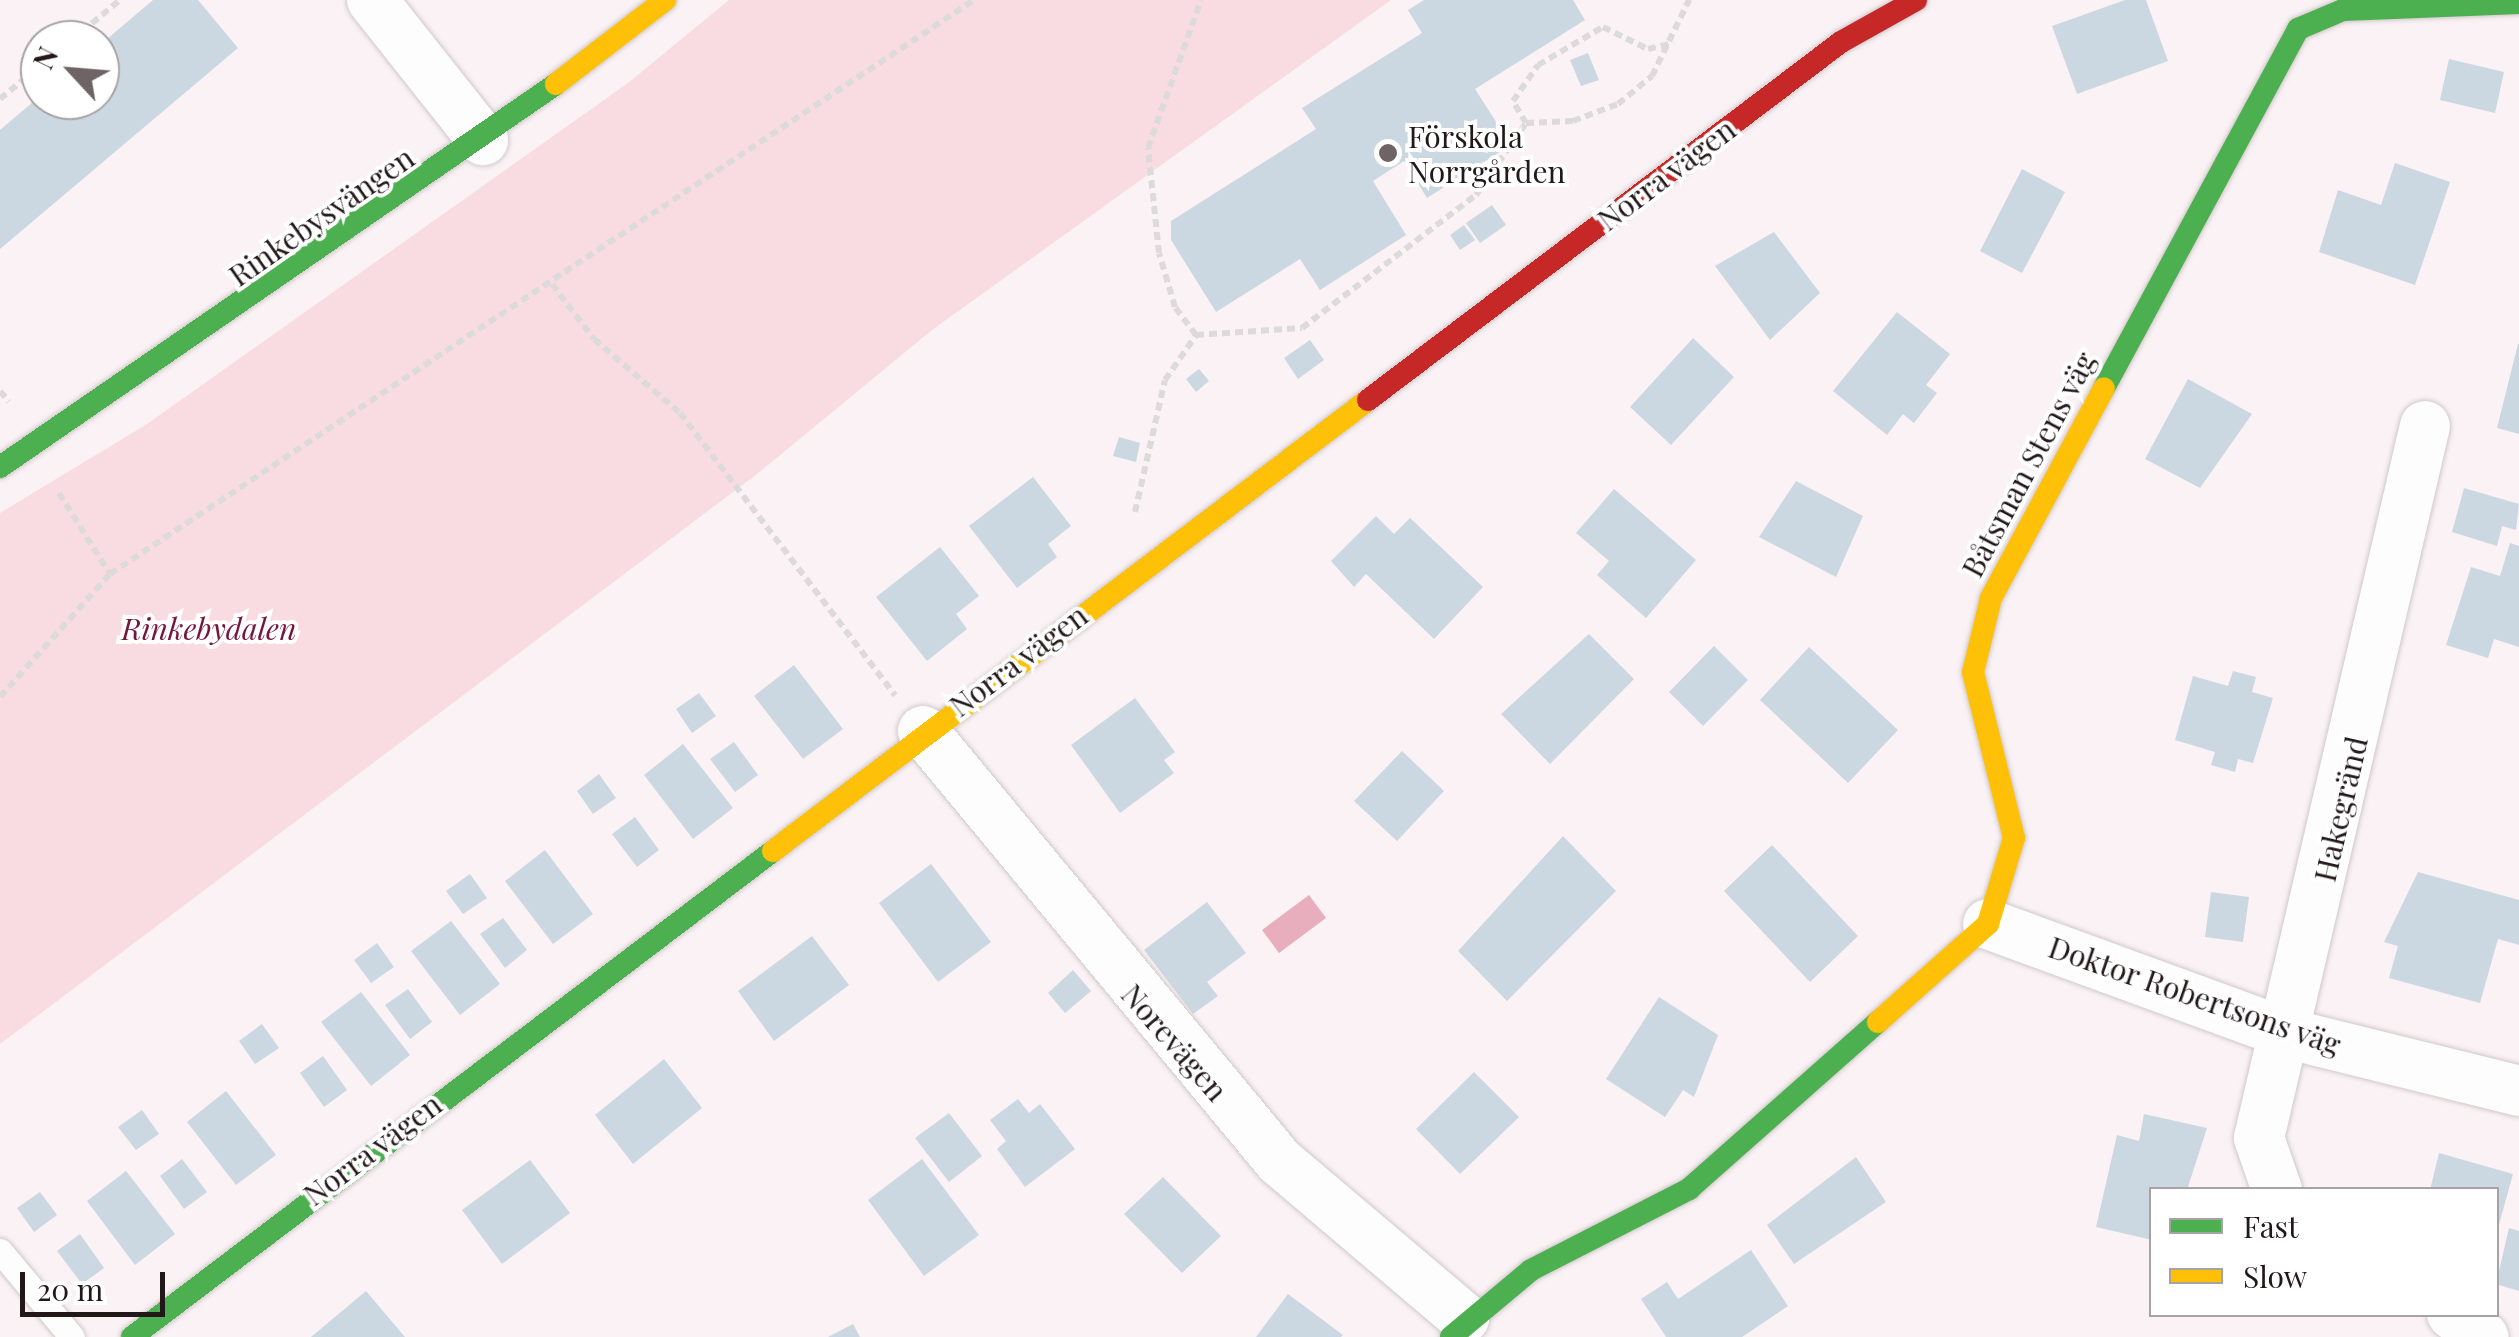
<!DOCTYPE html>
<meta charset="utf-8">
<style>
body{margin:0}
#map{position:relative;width:2519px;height:1337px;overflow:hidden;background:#faf2f4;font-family:"Playfair Display",serif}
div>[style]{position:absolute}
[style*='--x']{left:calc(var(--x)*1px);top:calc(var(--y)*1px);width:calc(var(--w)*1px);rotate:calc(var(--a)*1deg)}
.green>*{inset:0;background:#f9dce2}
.water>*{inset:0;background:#e9aebd}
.building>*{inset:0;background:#ccd8e1}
.path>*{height:6px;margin-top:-3px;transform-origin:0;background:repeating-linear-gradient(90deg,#dcdada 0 8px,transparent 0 13px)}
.roads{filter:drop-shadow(0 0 2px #d1c8ca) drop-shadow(0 0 2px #d1c8ca)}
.lane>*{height:25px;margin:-12.5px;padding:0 12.5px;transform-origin:12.5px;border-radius:12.5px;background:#fefdfd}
.street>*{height:50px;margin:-25px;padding:0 25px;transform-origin:25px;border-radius:25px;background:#fefdfd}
.fast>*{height:22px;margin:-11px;padding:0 11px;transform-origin:11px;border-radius:11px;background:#4caf50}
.slow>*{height:22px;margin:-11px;padding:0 11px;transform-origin:11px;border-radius:11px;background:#ffc107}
.jam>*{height:22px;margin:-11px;padding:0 11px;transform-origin:11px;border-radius:11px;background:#c62828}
.dots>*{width:28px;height:28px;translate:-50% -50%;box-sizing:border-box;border:5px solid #fff;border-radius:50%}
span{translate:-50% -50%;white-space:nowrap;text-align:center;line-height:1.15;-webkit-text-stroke:8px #fff;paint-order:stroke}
.poi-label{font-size:30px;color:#221719}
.left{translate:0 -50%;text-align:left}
.street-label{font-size:30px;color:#221719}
.park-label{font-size:30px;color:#75173b;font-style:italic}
.legend{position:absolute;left:2149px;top:1187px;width:350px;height:130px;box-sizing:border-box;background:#fff;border:2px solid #a7a2a3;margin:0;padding:12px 18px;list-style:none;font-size:30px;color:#221719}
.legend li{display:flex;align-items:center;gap:20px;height:50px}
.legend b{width:50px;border:2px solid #a7a2a3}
.north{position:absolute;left:20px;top:20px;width:100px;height:100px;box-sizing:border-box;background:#fff;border:2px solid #a7a2a3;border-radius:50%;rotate:296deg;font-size:28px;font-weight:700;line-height:40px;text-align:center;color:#221719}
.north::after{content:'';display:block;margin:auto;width:35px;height:45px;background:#6e6466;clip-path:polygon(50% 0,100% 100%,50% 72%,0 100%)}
.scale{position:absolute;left:20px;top:1272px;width:145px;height:45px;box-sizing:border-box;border:5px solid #221719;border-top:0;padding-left:12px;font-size:30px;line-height:35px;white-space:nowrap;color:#221719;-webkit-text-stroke:8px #fff;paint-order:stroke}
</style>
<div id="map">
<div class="green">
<i style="clip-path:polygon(729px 0,1391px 0,932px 330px,757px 474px,0 1044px,0 513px,147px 424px,628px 83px)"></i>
</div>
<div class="water">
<i style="clip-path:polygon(1309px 895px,1326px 918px,1279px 953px,1262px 930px)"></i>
</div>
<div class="building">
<i style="clip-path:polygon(153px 0,198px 0,238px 48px,0 249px,0 130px,40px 96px,100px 100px,100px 45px)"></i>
<i style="clip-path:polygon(1424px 0,1573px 0,1585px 20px,1475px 89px,1511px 145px,1427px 198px,1404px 161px,1373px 181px,1406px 235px,1320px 290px,1300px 259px,1216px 312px,1171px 240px,1171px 221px,1316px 129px,1302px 108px,1422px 33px,1408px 10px)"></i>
<i style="clip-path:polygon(2125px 0,2146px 0,2168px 61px,2077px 94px,2052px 26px)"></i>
<i style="clip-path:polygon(1588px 53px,1599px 80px,1581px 86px,1570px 60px)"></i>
<i style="clip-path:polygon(2449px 59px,2504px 72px,2495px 113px,2440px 100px)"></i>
<i style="clip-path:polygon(2395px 163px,2450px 182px,2415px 285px,2319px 252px,2338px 190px,2381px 205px)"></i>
<i style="clip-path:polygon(2022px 169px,2065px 192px,2022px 273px,1980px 251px)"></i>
<i style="clip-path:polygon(1492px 205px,1506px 225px,1480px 243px,1466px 223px)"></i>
<i style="clip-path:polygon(1464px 225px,1475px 240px,1460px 250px,1450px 235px)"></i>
<i style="clip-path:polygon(1774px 232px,1820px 293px,1770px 340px,1715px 266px)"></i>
<i style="clip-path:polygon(1897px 312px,1950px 354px,1926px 385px,1937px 393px,1914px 423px,1903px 414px,1887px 435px,1833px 391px)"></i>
<i style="clip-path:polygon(1693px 338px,1734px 377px,1671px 445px,1630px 407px)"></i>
<i style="clip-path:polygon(1310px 340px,1324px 360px,1298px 379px,1284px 358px)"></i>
<i style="clip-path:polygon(2518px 344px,2519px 344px,2519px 434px,2497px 428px)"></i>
<i style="clip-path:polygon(1199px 369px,1209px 381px,1196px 392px,1186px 379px)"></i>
<i style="clip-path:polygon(2188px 379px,2252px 414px,2200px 488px,2145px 459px)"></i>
<i style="clip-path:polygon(1119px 437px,1140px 443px,1136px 462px,1113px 456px)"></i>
<i style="clip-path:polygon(1033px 477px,1071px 526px,1048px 544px,1057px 557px,1017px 588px,969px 526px)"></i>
<i style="clip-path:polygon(1796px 481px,1863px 516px,1836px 577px,1759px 537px)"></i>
<i style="clip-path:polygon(2464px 488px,2519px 504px,2516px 530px,2502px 526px,2497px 546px,2452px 532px)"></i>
<i style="clip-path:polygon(1614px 489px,1696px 560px,1646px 618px,1597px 575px,1609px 561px,1576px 533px)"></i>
<i style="clip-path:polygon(1376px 516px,1394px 534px,1410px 518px,1483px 587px,1434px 639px,1366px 574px,1354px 587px,1331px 561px)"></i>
<i style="clip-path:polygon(2510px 543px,2519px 546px,2519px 647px,2494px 639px,2488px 658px,2446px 645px,2471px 567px,2500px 576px)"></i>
<i style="clip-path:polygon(940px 547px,979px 596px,956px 614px,967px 629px,927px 661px,876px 597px)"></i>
<i style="clip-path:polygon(1589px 634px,1634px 679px,1550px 764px,1501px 714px)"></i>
<i style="clip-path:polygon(1714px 646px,1748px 680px,1703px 726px,1669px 692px)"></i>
<i style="clip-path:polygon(1809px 647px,1898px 730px,1848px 783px,1760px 700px)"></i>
<i style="clip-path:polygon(794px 665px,843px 729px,803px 759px,754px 696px)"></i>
<i style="clip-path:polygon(2233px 671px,2256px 677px,2252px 692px,2273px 698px,2253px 763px,2238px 759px,2235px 772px,2211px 765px,2215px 752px,2175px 740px,2193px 676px,2228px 686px)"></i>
<i style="clip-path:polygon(699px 693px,716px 716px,692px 733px,676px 709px)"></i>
<i style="clip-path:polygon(1135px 698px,1175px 752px,1164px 760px,1174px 773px,1120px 813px,1071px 745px)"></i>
<i style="clip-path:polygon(734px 742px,758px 775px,735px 792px,710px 759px)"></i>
<i style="clip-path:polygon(683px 744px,733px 808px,693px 839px,644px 775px)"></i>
<i style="clip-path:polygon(1402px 751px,1444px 791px,1397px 841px,1354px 801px)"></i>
<i style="clip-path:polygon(599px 774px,616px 798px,593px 814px,577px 791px)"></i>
<i style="clip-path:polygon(635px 817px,659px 850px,637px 867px,612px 834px)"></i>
<i style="clip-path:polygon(1563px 836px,1616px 891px,1507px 1001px,1458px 951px)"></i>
<i style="clip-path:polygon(1772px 845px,1858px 936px,1810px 982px,1724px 891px)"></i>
<i style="clip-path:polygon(545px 850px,593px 914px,553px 944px,505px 881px)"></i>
<i style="clip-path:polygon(931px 864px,991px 942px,938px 982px,879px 903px)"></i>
<i style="clip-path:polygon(2418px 872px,2519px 900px,2519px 945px,2498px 939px,2480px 1003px,2389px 978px,2398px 946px,2384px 942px)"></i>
<i style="clip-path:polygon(470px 874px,487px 898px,463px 914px,446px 891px)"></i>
<i style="clip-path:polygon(2211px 892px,2249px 897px,2243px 942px,2205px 937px)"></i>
<i style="clip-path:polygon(1207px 902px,1246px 953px,1207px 982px,1218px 996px,1193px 1014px,1144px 950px)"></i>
<i style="clip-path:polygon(503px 918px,527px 950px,505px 968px,480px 934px)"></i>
<i style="clip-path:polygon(451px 921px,500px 984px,460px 1015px,411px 951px)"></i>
<i style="clip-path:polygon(812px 936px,849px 985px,774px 1041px,738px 991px)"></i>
<i style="clip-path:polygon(377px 943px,394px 967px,371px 983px,354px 960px)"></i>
<i style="clip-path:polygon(1073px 970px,1091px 991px,1065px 1013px,1048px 993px)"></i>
<i style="clip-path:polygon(408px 989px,432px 1022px,410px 1039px,385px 1005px)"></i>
<i style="clip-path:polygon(361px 992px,410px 1055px,371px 1086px,321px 1022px)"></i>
<i style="clip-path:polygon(1659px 997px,1718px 1035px,1694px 1097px,1683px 1090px,1665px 1117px,1606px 1079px)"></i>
<i style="clip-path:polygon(262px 1024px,279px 1048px,255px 1064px,239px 1041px)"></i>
<i style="clip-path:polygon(323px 1056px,347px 1090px,324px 1107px,300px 1073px)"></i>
<i style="clip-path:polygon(664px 1059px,702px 1108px,633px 1164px,595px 1115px)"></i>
<i style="clip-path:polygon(1474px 1072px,1519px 1117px,1460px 1174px,1416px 1129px)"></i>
<i style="clip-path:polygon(226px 1091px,276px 1155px,236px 1185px,187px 1122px)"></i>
<i style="clip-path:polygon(1018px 1099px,1029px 1113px,1040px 1104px,1075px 1149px,1025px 1187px,997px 1149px,1006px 1141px,990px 1120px)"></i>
<i style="clip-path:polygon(142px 1110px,159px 1134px,136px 1150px,118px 1127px)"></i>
<i style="clip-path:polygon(949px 1113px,982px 1156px,949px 1182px,915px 1138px)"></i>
<i style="clip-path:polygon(2144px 1114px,2207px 1128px,2187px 1190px,2152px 1190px,2152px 1240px,2096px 1227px,2117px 1135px,2139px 1141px)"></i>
<i style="clip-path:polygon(2439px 1153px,2513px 1174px,2498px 1228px,2496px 1190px,2430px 1190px)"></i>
<i style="clip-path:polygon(1856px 1157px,1886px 1202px,1794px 1264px,1767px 1225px)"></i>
<i style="clip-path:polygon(182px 1159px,207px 1192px,184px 1209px,160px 1176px)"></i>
<i style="clip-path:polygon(922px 1159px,979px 1235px,924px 1276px,868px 1200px)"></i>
<i style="clip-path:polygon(530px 1160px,570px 1213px,502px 1264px,462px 1210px)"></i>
<i style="clip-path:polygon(126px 1171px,175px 1234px,135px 1265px,87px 1201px)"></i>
<i style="clip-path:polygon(1163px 1177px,1221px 1236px,1182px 1273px,1124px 1214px)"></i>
<i style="clip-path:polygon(40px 1192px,57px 1215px,34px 1232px,17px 1208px)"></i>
<i style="clip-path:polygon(2509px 1228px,2519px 1231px,2519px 1291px,2496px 1284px)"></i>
<i style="clip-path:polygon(80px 1234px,104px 1268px,82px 1284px,57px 1251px)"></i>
<i style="clip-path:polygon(1751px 1250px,1788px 1306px,1742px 1337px,1666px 1337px,1641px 1299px,1667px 1282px,1678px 1299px)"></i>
<i style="clip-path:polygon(366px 1291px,405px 1337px,311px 1337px)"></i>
<i style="clip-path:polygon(1288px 1294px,1343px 1335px,1341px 1337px,1256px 1337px)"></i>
<i style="clip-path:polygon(853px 1324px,860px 1337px,828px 1337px)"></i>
</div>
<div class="path">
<i style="--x:72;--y:40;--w:62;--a:-39.8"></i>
<i style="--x:0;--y:99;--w:52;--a:-39.5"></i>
<i style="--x:1526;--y:123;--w:26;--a:-121"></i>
<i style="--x:1513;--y:101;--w:44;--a:-55.2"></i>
<i style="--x:1538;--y:65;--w:75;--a:-30.3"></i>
<i style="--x:1603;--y:27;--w:50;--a:26.1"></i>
<i style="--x:1648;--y:49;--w:26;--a:-13"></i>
<i style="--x:552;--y:284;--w:69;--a:52.6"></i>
<i style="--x:594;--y:339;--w:113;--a:40.7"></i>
<i style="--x:680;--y:413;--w:355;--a:52.7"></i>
<i style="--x:1196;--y:335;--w:106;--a:-3.8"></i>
<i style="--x:1302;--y:328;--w:219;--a:-37.4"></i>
<i style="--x:1476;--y:195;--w:88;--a:-55.2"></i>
<i style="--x:1526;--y:123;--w:47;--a:-2.4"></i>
<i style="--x:1573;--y:121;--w:48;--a:-20.7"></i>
<i style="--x:1618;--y:104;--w:44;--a:-39.5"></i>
<i style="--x:1652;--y:76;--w:85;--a:-64"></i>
<i style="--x:0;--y:391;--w:14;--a:51"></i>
<i style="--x:59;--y:493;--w:96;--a:57.8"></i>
<i style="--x:1135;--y:512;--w:135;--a:-77.2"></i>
<i style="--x:1165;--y:380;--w:55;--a:-55.4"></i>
<i style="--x:1196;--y:335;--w:35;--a:-127"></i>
<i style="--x:1175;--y:307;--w:56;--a:-106.5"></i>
<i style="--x:1159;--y:253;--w:106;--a:-96"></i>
<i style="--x:1148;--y:148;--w:157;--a:-70.3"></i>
<i style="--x:0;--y:697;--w:165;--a:-48.2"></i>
<i style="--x:110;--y:574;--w:1037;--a:-33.6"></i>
</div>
<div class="roads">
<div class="lane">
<i style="--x:0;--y:1251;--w:112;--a:50.1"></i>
</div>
<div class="street">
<i style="--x:372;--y:0;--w:179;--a:51.6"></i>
<i style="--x:923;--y:731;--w:558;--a:50.38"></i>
<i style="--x:1279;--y:1161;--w:243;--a:40.3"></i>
<i style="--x:1988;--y:924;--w:320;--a:20.1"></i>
<i style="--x:2289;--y:1034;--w:237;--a:13.9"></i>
<i style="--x:2277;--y:1190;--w:55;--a:-109.1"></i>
<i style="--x:2259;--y:1138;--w:731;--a:-76.88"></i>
<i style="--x:2452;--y:1314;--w:39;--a:36"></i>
</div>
<div class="fast">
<i style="--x:2104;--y:388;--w:408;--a:-61.6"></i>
<i style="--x:2298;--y:29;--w:49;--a:-22.9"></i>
<i style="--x:2343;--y:10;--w:176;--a:-2.3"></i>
<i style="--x:0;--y:467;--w:675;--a:-34.56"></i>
<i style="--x:132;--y:1337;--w:804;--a:-37.17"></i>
<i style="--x:1451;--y:1337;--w:104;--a:-39.9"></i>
<i style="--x:1531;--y:1270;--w:178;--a:-27.1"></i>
<i style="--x:1689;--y:1189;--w:252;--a:-41.5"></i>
</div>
<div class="slow">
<i style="--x:556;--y:84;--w:138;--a:-37.6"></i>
<i style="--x:773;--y:851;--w:747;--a:-37.16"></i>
<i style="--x:1878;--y:1022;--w:147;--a:-41.7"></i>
<i style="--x:1988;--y:924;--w:90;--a:-73.2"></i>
<i style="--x:2014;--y:838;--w:171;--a:-103.9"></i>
<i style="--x:1973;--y:672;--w:76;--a:-76.3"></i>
<i style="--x:1991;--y:598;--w:238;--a:-61.7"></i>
</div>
<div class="jam">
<i style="--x:1368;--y:400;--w:593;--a:-37.12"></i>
<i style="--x:1841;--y:42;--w:86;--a:-29.2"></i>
</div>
</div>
<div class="dots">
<i style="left:1388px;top:153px;background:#6e6466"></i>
</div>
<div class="poi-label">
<span class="left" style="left:1408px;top:153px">Förskola<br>Norrgården</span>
</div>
<div class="street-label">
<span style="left:1666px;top:174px;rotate:-37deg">Norra vägen</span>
<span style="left:321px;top:216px;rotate:-35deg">Rinkebysvängen</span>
<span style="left:2028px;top:464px;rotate:-62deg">Båtsman Stens väg</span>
<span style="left:1018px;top:660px;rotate:-37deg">Norra vägen</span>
<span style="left:2340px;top:809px;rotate:-77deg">Hakegränd</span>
<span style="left:2195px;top:995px;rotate:19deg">Doktor Robertsons väg</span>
<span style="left:1175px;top:1042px;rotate:49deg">Norevägen</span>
<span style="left:372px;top:1149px;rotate:-37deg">Norra vägen</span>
</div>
<div class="park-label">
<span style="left:209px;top:628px">Rinkebydalen</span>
</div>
<ul class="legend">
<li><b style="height:12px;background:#4caf50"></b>Fast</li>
<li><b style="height:12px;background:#ffc107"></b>Slow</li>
</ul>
<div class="north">N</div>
<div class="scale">20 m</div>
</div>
